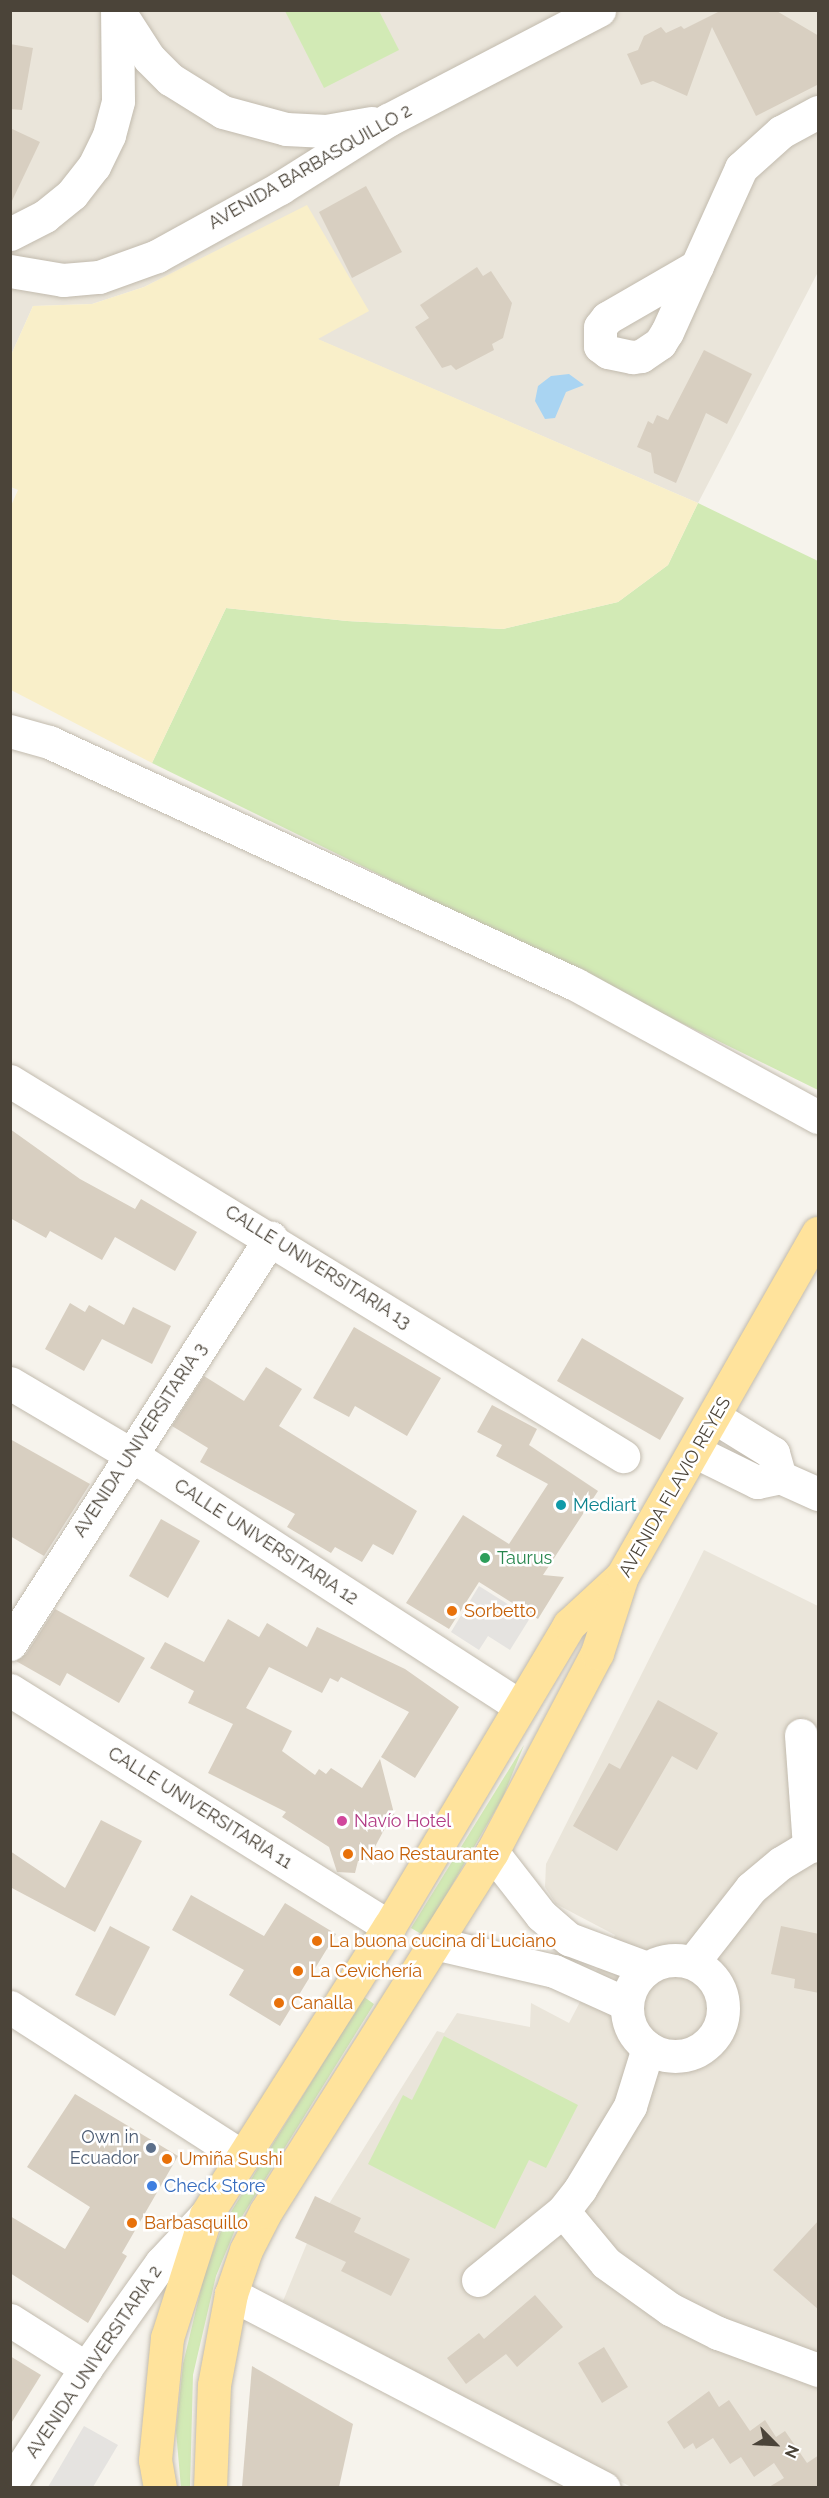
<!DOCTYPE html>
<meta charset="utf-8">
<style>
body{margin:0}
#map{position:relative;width:829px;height:2498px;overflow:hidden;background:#f6f3ec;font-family:Raleway,sans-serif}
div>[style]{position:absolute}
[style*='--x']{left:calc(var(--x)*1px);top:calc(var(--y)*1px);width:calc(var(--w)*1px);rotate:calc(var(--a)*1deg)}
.residential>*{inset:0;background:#eae5da}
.green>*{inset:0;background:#d2eab5}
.sand>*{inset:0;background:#f9efc9}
.parking>*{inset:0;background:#e5e3e0}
.water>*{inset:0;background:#a9d4f2}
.building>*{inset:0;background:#d8cfc1}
.roads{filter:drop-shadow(0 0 2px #c2bbae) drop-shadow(0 0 2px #c2bbae)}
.minor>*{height:33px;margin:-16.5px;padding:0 16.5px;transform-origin:16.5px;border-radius:16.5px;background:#fff}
.minor>.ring{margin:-16.5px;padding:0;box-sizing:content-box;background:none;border:33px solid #fff;border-radius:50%}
.major>*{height:33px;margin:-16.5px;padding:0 16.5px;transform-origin:16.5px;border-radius:16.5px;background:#ffe39c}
.dots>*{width:16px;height:16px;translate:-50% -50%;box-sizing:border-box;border:3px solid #fff;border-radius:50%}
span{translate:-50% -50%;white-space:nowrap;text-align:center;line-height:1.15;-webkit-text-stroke:5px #fff;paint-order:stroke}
.street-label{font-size:18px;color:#4b4439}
.culture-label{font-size:18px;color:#0d838f}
.left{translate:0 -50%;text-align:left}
.leisure-label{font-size:18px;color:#27864d}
.food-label{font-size:18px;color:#c56008}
.hotel-label{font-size:18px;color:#b23c85}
.service-label{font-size:18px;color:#4e5e75}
.right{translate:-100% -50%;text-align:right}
.shop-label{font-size:18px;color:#366cbe}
.frame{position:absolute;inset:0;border:12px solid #4b4439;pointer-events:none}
.north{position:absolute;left:745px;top:2414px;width:60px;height:60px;-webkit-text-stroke:4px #fff;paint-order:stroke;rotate:114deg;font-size:16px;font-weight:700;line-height:24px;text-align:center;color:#4b4439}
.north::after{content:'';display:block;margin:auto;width:21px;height:27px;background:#4b4439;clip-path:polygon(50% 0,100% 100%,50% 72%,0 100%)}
</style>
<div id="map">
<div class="residential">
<i style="clip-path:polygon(11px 11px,818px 11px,818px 272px,698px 503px,317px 339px,307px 206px,144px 287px,92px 304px,33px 306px,11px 355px)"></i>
<i style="clip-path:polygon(704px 1550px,818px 1606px,818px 2487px,631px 2487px,283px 2301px,312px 2231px,437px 2031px,444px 2033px,457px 2013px,530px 2027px,531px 2003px,569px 2023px,615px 1935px,556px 1904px,545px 1887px,546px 1864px)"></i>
</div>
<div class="green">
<i style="clip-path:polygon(285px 11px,379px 11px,399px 50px,324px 88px)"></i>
<i style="clip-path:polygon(698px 503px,818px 561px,818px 1090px,152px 763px,226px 608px,347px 621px,503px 629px,618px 602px,668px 565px)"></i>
<i style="clip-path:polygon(524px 1745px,503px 1797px,423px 1935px,411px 1928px)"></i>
<i style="clip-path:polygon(364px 1997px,374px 2004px,238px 2223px,216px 2276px,193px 2375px,190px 2487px,181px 2488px,176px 2431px,183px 2364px,205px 2272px,224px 2223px)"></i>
<i style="clip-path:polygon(444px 2036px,578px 2105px,546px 2168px,529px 2160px,495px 2229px,368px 2164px,403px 2095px,412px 2100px)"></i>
</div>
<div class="sand">
<i style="clip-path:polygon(307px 205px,369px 311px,318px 339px,698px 503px,668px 565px,618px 602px,503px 629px,347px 621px,226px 608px,152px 763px,11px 690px,10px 508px,18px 490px,11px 487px,11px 355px,33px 306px,92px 304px,144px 287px)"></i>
</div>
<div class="parking">
<i style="clip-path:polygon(479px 1586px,530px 1618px,510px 1650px,488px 1636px,479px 1650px,451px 1632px)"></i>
<i style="clip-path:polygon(84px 2426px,118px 2445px,93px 2487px,48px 2487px)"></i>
</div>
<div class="water">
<i style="clip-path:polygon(569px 374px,584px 385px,566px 392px,555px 418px,545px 419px,535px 401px,538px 386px,551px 376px)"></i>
</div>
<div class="building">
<i style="clip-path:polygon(722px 10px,775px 10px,819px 36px,819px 84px,756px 116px,712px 27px,687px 96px,653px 81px,641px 85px,627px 54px,638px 50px,644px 36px,661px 27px,666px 33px,681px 26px,684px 29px)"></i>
<i style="clip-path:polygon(10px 44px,33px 48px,22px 110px,10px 109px)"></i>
<i style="clip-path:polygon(10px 128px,40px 142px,10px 205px)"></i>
<i style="clip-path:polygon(366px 186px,402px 252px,352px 278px,319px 212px)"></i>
<i style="clip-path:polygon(477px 267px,483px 276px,491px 271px,512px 303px,503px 338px,492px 344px,494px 350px,456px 370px,451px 365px,442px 368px,415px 327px,429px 318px,420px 305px)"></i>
<i style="clip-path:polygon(704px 350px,752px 374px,727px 424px,706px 413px,676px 483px,654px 473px,651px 453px,637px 447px,648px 421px,653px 424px,657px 415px,668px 420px)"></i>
<i style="clip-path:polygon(10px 1129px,80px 1179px,135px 1209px,141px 1199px,197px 1232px,175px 1271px,115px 1237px,102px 1260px,50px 1231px,46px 1238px,10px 1218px)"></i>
<i style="clip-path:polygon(70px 1303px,85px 1312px,89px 1305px,124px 1325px,133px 1307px,171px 1326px,152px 1364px,102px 1339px,84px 1371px,45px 1349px)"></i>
<i style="clip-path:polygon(354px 1327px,441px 1378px,407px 1436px,355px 1406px,349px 1417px,313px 1398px)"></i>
<i style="clip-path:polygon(582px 1338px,684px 1398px,660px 1440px,557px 1381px)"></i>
<i style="clip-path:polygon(266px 1367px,302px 1389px,279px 1426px,417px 1511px,393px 1555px,373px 1544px,362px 1562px,335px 1547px,331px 1553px,287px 1527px,295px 1514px,200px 1462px,208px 1448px,172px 1426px,204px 1376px,244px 1401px)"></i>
<i style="clip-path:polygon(492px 1405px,537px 1429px,529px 1445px,598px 1491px,543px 1575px,564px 1577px,538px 1619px,479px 1582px,449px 1629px,406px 1603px,463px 1515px,509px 1544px,548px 1484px,496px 1456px,502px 1445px,477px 1432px)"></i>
<i style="clip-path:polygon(10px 1439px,90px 1484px,44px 1556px,10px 1536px)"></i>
<i style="clip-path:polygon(161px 1519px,200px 1541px,168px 1598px,129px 1576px)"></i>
<i style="clip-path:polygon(55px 1609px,145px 1658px,119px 1703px,67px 1673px,60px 1686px,16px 1661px,26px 1654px)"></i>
<i style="clip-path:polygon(228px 1619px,259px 1637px,267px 1623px,307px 1647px,317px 1627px,405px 1669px,459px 1707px,415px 1778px,381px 1757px,409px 1712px,341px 1677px,338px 1682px,330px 1678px,322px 1693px,269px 1667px,246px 1708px,292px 1731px,282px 1751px,315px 1775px,319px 1769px,326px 1774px,331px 1768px,362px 1788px,380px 1759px,397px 1825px,385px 1828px,368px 1860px,358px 1861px,355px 1873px,337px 1872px,329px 1847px,282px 1817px,286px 1812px,208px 1773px,233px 1724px,188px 1703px,194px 1691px,150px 1668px,165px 1642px,204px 1662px)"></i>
<i style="clip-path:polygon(658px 1700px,718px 1733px,697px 1770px,672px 1756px,617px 1851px,573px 1826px,609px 1763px,620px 1769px)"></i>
<i style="clip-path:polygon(101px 1820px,142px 1841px,95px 1932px,10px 1887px,10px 1851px,65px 1888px)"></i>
<i style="clip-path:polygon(191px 1895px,264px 1936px,285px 1903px,336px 1934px,280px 2026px,229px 1995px,244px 1970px,172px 1930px)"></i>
<i style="clip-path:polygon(110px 1926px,150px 1947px,115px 2016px,75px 1995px)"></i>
<i style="clip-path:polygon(781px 1926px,819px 1934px,819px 1993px,794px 1988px,795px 1979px,771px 1974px)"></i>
<i style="clip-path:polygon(75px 2094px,178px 2156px,122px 2253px,127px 2256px,88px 2323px,10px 2273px,10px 2216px,65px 2249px,90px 2207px,27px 2167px)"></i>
<i style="clip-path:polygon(315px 2196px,361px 2218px,354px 2232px,410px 2259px,391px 2296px,341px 2271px,346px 2262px,295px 2238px)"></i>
<i style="clip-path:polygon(819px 2220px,819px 2310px,773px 2270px)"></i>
<i style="clip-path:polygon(535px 2295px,563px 2327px,517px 2367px,506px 2354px,466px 2384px,447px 2358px,479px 2333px,484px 2339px)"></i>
<i style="clip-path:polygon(604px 2347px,628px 2387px,602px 2403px,578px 2363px)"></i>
<i style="clip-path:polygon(10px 2356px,41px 2375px,10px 2425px)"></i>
<i style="clip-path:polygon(252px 2366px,353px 2424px,339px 2487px,242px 2487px)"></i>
<i style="clip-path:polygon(709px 2391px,719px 2407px,729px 2400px,750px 2431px,765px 2420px,776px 2437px,785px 2431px,807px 2463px,819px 2455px,819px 2487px,769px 2487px,784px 2478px,774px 2463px,754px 2477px,741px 2457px,730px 2464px,713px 2438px,696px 2449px,693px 2443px,684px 2449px,667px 2422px)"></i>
</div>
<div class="roads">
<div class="minor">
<i style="--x:118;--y:10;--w:57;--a:57.1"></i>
<i style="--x:149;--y:58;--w:30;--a:45"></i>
<i style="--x:170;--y:79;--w:62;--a:31.9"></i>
<i style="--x:223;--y:112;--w:65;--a:15.1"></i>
<i style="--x:286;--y:129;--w:40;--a:2.9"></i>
<i style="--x:326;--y:131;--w:46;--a:-10.1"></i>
<i style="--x:10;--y:234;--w:39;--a:-27"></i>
<i style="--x:45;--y:216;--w:35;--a:-39"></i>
<i style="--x:72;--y:194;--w:36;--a:-52"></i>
<i style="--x:94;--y:166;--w:34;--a:-64"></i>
<i style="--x:109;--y:135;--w:35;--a:-75"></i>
<i style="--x:118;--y:101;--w:91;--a:-90.6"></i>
<i style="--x:697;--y:266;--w:104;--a:150"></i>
<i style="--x:607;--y:318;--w:11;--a:128"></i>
<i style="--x:600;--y:327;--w:19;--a:90"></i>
<i style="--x:600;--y:346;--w:10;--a:37"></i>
<i style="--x:608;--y:352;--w:25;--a:12"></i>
<i style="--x:632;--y:357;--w:9;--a:-6"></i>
<i style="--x:641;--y:356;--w:23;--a:-34"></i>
<i style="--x:660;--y:343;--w:13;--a:-58"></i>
<i style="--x:667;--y:332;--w:180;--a:-65.7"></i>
<i style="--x:741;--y:168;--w:54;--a:-42"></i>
<i style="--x:781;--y:132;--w:42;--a:-28.4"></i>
<i style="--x:10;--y:271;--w:54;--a:9.6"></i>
<i style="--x:63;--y:280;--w:36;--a:-5"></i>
<i style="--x:99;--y:277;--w:62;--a:-19.9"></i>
<i style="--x:157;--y:256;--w:141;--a:-28.9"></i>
<i style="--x:280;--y:188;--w:128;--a:-32.2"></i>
<i style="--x:388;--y:120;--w:238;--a:-27.5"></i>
<i style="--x:10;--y:731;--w:41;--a:15.8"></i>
<i style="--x:49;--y:742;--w:579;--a:24.71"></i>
<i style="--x:575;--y:984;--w:277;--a:28.7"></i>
<i style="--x:10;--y:1081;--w:719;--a:31.46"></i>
<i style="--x:10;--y:1383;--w:139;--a:30.6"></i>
<i style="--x:130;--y:1454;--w:463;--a:32.9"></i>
<i style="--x:716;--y:1418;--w:67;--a:31.6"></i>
<i style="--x:773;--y:1453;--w:25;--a:74"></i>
<i style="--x:696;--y:1452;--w:68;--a:26.2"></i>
<i style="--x:757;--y:1482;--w:24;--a:-12"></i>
<i style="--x:780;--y:1477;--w:42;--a:24.1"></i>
<i style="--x:10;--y:1644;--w:483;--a:-57.3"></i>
<i style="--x:10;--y:1690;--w:447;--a:32"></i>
<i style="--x:801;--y:1735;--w:111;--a:85.9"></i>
<i style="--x:492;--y:1852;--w:80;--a:52.1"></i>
<i style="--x:541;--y:1915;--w:37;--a:41"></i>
<i style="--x:569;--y:1939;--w:83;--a:20.4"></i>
<i style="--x:438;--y:1944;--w:119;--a:13.1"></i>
<i style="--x:554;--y:1971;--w:80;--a:24.3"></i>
<i class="ring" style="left:627px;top:1960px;width:63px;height:63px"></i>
<i style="--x:693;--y:1962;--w:94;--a:-51.9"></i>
<i style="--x:751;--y:1888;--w:39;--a:-40"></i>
<i style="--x:781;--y:1863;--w:33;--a:-31"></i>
<i style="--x:809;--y:1846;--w:9;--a:-6"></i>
<i style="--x:10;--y:2007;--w:277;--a:32.8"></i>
<i style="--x:563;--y:2211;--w:67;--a:50.4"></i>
<i style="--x:606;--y:2263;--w:79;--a:35.7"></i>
<i style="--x:670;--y:2309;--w:54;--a:26.6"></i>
<i style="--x:718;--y:2333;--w:107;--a:20.3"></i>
<i style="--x:478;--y:2280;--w:109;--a:-39.1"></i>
<i style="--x:563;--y:2211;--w:28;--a:-52"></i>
<i style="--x:580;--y:2189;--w:97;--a:-58.9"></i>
<i style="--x:630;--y:2106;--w:61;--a:-72.8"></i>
<i style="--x:231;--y:2294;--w:420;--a:27.5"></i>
<i style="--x:10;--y:2320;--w:90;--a:32.3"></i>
<i style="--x:10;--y:2485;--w:140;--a:-57"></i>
<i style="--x:86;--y:2368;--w:129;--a:-54.5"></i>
<i style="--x:161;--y:2263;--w:66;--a:-46.8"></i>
</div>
<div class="major">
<i style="--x:160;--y:2488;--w:28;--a:-100"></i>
<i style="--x:155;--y:2460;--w:123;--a:-84.4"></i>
<i style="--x:167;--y:2338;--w:129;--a:-72.4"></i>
<i style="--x:206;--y:2215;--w:341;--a:-57.6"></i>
<i style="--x:389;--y:1927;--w:352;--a:-59.2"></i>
<i style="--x:569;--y:1625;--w:71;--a:-42.7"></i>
<i style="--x:210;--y:2488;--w:103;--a:-87.8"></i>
<i style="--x:214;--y:2385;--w:93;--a:-79.4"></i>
<i style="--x:231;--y:2294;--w:46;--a:-71.2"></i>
<i style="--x:246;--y:2250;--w:44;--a:-62.9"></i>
<i style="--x:266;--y:2211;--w:424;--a:-57.8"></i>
<i style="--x:492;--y:1852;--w:225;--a:-62.2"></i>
<i style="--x:597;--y:1653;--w:81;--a:-72"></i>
<i style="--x:622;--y:1576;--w:395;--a:-60.3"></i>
</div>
</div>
<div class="dots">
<i style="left:561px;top:1505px;background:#0f9aa8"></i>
<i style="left:485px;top:1558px;background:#2e9e5b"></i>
<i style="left:452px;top:1611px;background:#e8710a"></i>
<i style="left:342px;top:1821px;background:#d1479c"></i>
<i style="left:348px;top:1854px;background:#e8710a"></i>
<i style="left:317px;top:1941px;background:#e8710a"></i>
<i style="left:298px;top:1971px;background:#e8710a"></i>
<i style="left:279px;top:2003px;background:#e8710a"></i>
<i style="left:151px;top:2148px;background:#5c6f8a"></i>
<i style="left:167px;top:2159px;background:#e8710a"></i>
<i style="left:152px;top:2186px;background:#3f7fe0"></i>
<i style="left:132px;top:2223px;background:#e8710a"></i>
</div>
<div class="street-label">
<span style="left:310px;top:167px;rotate:-30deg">AVENIDA BARBASQUILLO 2</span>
<span style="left:318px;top:1267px;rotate:32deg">CALLE UNIVERSITARIA 13</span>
<span style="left:140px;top:1440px;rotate:-57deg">AVENIDA UNIVERSITARIA 3</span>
<span style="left:675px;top:1487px;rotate:-60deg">AVENIDA FLAVIO REYES</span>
<span style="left:266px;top:1542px;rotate:33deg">CALLE UNIVERSITARIA 12</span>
<span style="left:200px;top:1808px;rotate:32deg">CALLE UNIVERSITARIA 11</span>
<span style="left:94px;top:2362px;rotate:-56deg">AVENIDA UNIVERSITARIA 2</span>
</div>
<div class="culture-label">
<span class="left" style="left:573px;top:1505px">Mediart</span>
</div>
<div class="leisure-label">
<span class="left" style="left:497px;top:1558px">Taurus</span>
</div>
<div class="food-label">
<span class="left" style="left:464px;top:1611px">Sorbetto</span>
<span class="left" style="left:360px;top:1854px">Nao Restaurante</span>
<span class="left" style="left:329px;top:1941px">La buona cucina di Luciano</span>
<span class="left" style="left:310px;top:1971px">La Cevichería</span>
<span class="left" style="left:291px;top:2003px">Canalla</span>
<span class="left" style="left:179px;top:2159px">Umiña Sushi</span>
<span class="left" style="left:144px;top:2223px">Barbasquillo</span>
</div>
<div class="hotel-label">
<span class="left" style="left:354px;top:1821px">Navío Hotel</span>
</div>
<div class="service-label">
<span class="right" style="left:139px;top:2148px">Own in<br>Ecuador</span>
</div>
<div class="shop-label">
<span class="left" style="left:164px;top:2186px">Check Store</span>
</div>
<div class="frame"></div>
<div class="north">N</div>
</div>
